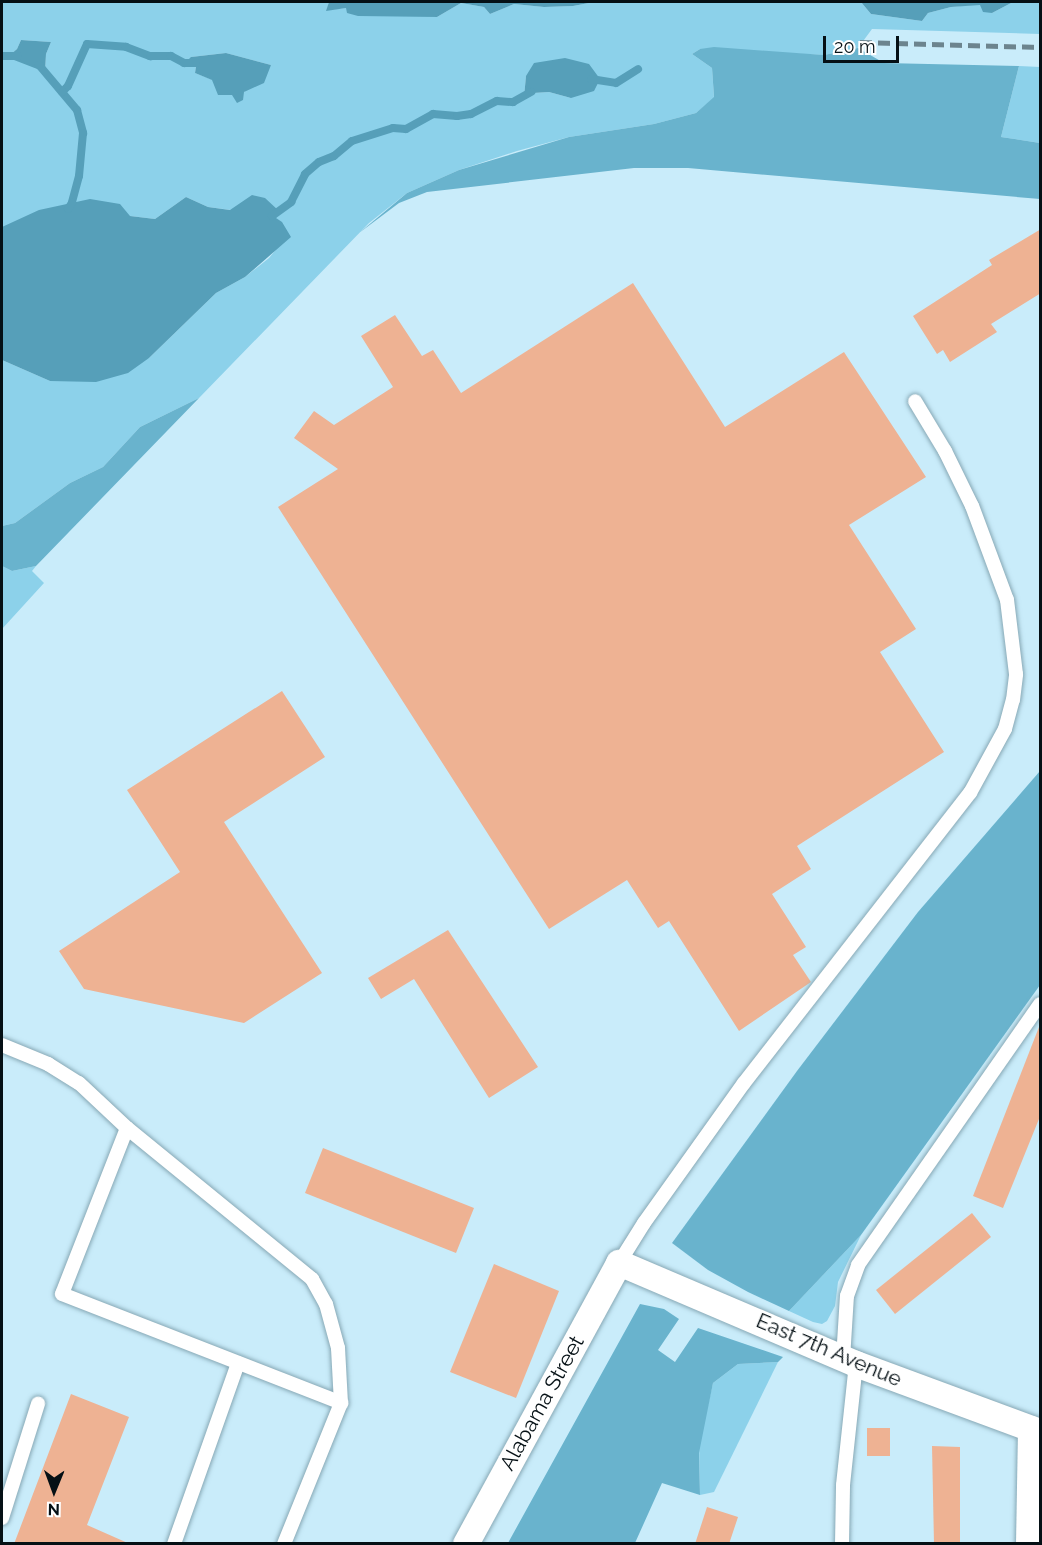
<!DOCTYPE html>
<style>
body{margin:0}
#map{position:relative;width:1042px;height:1545px;overflow:hidden;background:#c9ecfa;font-family:Raleway,sans-serif}
div>[style]{position:absolute}
[style*='--x']{left:calc(var(--x)*1px);top:calc(var(--y)*1px);width:calc(var(--w)*1px);rotate:calc(var(--a)*1deg)}
.green>*{inset:0;background:#8cd1ea}
.forest>*{inset:0;background:#69b3cd}
.water>*{inset:0;background:#569fb9}
.stream>*{height:8px;margin:-4px;padding:0 4px;transform-origin:4px;border-radius:4px;background:#569fb9}
.building>*{inset:0;background:#eeb293}
.roads{filter:drop-shadow(0 0 2px #87a8b5) drop-shadow(0 0 2px #87a8b5)}
.service>*{height:14px;margin:-7px;padding:0 7px;transform-origin:7px;border-radius:7px;background:#fff}
.minor>*{height:26px;margin:-13px;padding:0 13px;transform-origin:13px;border-radius:13px;background:#fff}
.rail>*{height:4.5px;margin-top:-2.25px;transform-origin:0;background:repeating-linear-gradient(90deg,#6c848e 0 12px,transparent 0 18px)}
span{translate:-50% -50%;white-space:nowrap;text-align:center;line-height:1.15;-webkit-text-stroke:4.5px #fff;paint-order:stroke}
.street-label{font-size:21px;color:#051015}
.frame{position:absolute;inset:0;border:3px solid #051015;pointer-events:none}
.north{position:absolute;left:24px;top:1461px;width:60px;height:60px;-webkit-text-stroke:4px #fff;paint-order:stroke;rotate:181deg;font-size:16px;font-weight:700;line-height:24px;text-align:center;color:#051015}
.north::after{content:'';display:block;margin:auto;width:21px;height:27px;background:#051015;clip-path:polygon(50% 0,100% 100%,50% 72%,0 100%)}
.scale{position:absolute;left:823px;top:36px;width:76px;height:27px;box-sizing:border-box;border:3px solid #051015;border-top:0;padding-left:8px;font-size:18px;line-height:21px;white-space:nowrap;color:#051015;-webkit-text-stroke:4px #fff;paint-order:stroke}
</style>
<div id="map">
<div class="green">
<i style="clip-path:polygon(evenodd,2px 2px,329px 2px,327px 10px,346px 8px,437px 17px,461px 3px,484px 7px,490px 14px,514px 4px,544px 7px,573px 6px,594px 2px,861px 2px,871px 14px,922px 21px,928px 13px,951px 7px,980px 4px,992px 13px,1013px 2px,1040px 2px,1040px 34px,872px 29px,858px 48px,824px 55px,700px 49px,692px 54px,712px 68px,714px 98px,696px 113px,654px 124px,569px 137px,517px 151px,459px 170px,407px 193px,369px 223px,199px 398px,140px 427px,103px 467px,70px 483px,15px 523px,2px 526px,2px 360px,50px 381px,149px 358px,216px 293px,245px 277px,269px 258px,282px 242px,231px 210px,208px 207px,186px 197px,155px 219px,130px 216px,2px 227px,2px 2px,21px 40px,51px 42px,46px 54px,45px 72px,10px 55px,17px 49px,21px 40px,2px 2px,226px 53px,271px 65px,244px 92px,195px 73px,196px 65px,191px 57px,226px 53px,2px 2px,526px 76px,571px 98px,549px 92px,533px 93px,526px 98px,524px 97px,526px 76px)"></i>
<i style="clip-path:polygon(1019px 66px,1040px 67px,1040px 143px,1001px 137px)"></i>
<i style="clip-path:polygon(2px 566px,12px 571px,36px 566px,32px 571px,44px 583px,2px 629px)"></i>
<i style="clip-path:polygon(861px 1235px,838px 1282px,835px 1306px,827px 1321px,822px 1324px,813px 1322px,789px 1311px)"></i>
<i style="clip-path:polygon(778px 1362px,714px 1492px,700px 1495px,699px 1445px,713px 1383px,738px 1364px)"></i>
</div>
<div class="forest">
<i style="clip-path:polygon(714px 47px,824px 55px,858px 48px,884px 63px,1019px 66px,1001px 137px,1040px 143px,1040px 199px,688px 168px,634px 168px,427px 192px,399px 203px,359px 233px,407px 193px,459px 170px,569px 137px,654px 124px,696px 113px,714px 97px,712px 68px,692px 54px,700px 49px)"></i>
<i style="clip-path:polygon(199px 398px,36px 566px,12px 571px,2px 566px,2px 526px,15px 523px,70px 483px,103px 467px,140px 427px)"></i>
<i style="clip-path:polygon(1040px 771px,1040px 985px,861px 1235px,789px 1311px,748px 1292px,708px 1270px,672px 1243px,797px 1071px,918px 912px)"></i>
<i style="clip-path:polygon(640px 1304px,664px 1309px,679px 1319px,658px 1350px,675px 1362px,698px 1328px,783px 1357px,778px 1362px,738px 1364px,713px 1383px,699px 1453px,700px 1495px,662px 1483px,635px 1543px,508px 1543px)"></i>
</div>
<div class="water">
<i style="clip-path:polygon(329px 2px,594px 2px,573px 6px,544px 7px,514px 4px,490px 14px,484px 7px,461px 3px,437px 17px,358px 16px,347px 13px,346px 8px,326px 11px)"></i>
<i style="clip-path:polygon(861px 2px,1013px 2px,992px 13px,983px 12px,980px 5px,951px 7px,928px 13px,922px 21px,871px 14px)"></i>
<i style="clip-path:polygon(21px 40px,51px 42px,46px 54px,45px 72px,14px 60px,10px 55px,17px 49px)"></i>
<i style="clip-path:polygon(226px 53px,271px 65px,264px 83px,244px 92px,243px 100px,237px 103px,232px 95px,218px 95px,212px 80px,195px 73px,196px 66px,188px 64px,187px 61px,191px 57px)"></i>
<i style="clip-path:polygon(565px 58px,589px 64px,600px 79px,594px 91px,571px 98px,549px 92px,533px 93px,526px 99px,524px 97px,526px 76px,534px 63px)"></i>
<i style="clip-path:polygon(252px 195px,265px 198px,279px 211px,276px 218px,282px 222px,291px 237px,245px 277px,216px 293px,149px 358px,128px 373px,96px 382px,50px 381px,2px 360px,2px 227px,39px 210px,90px 199px,120px 204px,130px 216px,155px 219px,186px 197px,208px 207px,230px 210px)"></i>
</div>
<div class="stream">
<i style="--x:2;--y:56;--w:16;--a:0"></i>
<i style="--x:39;--y:65;--w:59;--a:49.8"></i>
<i style="--x:77;--y:110;--w:24;--a:75"></i>
<i style="--x:83;--y:133;--w:43;--a:95.3"></i>
<i style="--x:79;--y:176;--w:28;--a:105"></i>
<i style="--x:72;--y:203;--w:7;--a:124"></i>
<i style="--x:591;--y:79;--w:25;--a:9"></i>
<i style="--x:616;--y:83;--w:26;--a:-32"></i>
<i style="--x:62;--y:92;--w:8;--a:-45"></i>
<i style="--x:68;--y:86;--w:46;--a:-65.7"></i>
<i style="--x:87;--y:44;--w:39;--a:4"></i>
<i style="--x:126;--y:47;--w:26;--a:21"></i>
<i style="--x:150;--y:56;--w:21;--a:0"></i>
<i style="--x:171;--y:56;--w:15;--a:28"></i>
<i style="--x:184;--y:63;--w:12;--a:0"></i>
<i style="--x:272;--y:216;--w:24;--a:-36"></i>
<i style="--x:291;--y:202;--w:31;--a:-63"></i>
<i style="--x:305;--y:174;--w:18;--a:-41"></i>
<i style="--x:319;--y:162;--w:16;--a:-22"></i>
<i style="--x:334;--y:156;--w:23;--a:-40"></i>
<i style="--x:352;--y:141;--w:43;--a:-17.6"></i>
<i style="--x:393;--y:128;--w:13;--a:4"></i>
<i style="--x:406;--y:129;--w:31;--a:-29"></i>
<i style="--x:433;--y:114;--w:24;--a:5"></i>
<i style="--x:457;--y:116;--w:14;--a:-8"></i>
<i style="--x:471;--y:114;--w:29;--a:-27"></i>
<i style="--x:497;--y:101;--w:16;--a:4"></i>
<i style="--x:513;--y:102;--w:21;--a:-29"></i>
</div>
<div class="building">
<i style="clip-path:polygon(1041px 229px,1041px 293px,991px 324px,997px 332px,950px 362px,943px 350px,937px 354px,913px 316px,992px 265px,989px 260px)"></i>
<i style="clip-path:polygon(633px 283px,725px 427px,844px 352px,926px 477px,849px 525px,916px 629px,880px 652px,944px 752px,797px 846px,811px 869px,772px 894px,806px 947px,793px 955px,811px 982px,739px 1031px,669px 921px,658px 928px,627px 880px,549px 929px,278px 507px,338px 469px,294px 438px,314px 411px,334px 425px,393px 387px,361px 336px,395px 315px,422px 356px,433px 350px,461px 393px)"></i>
<i style="clip-path:polygon(282px 691px,325px 757px,224px 822px,322px 973px,244px 1023px,84px 989px,59px 951px,180px 872px,127px 790px)"></i>
<i style="clip-path:polygon(448px 930px,538px 1067px,489px 1098px,414px 979px,381px 999px,368px 978px)"></i>
<i style="clip-path:polygon(1039px 1027px,1041px 1114px,1003px 1208px,973px 1196px)"></i>
<i style="clip-path:polygon(323px 1148px,474px 1208px,456px 1253px,305px 1193px)"></i>
<i style="clip-path:polygon(972px 1213px,991px 1237px,895px 1314px,876px 1290px)"></i>
<i style="clip-path:polygon(494px 1264px,559px 1291px,516px 1398px,450px 1372px)"></i>
<i style="clip-path:polygon(71px 1394px,129px 1417px,87px 1525px,130px 1544px,14px 1544px)"></i>
<i style="clip-path:polygon(867px 1428px,890px 1428px,890px 1456px,867px 1456px)"></i>
<i style="clip-path:polygon(932px 1446px,960px 1447px,960px 1544px,934px 1544px)"></i>
<i style="clip-path:polygon(707px 1507px,738px 1517px,729px 1544px,695px 1544px)"></i>
</div>
<div class="roads">
<div class="service">
<i style="--x:2;--y:1045;--w:50;--a:22.4"></i>
<i style="--x:48;--y:1064;--w:36;--a:32"></i>
<i style="--x:79;--y:1083;--w:66;--a:43.2"></i>
<i style="--x:127;--y:1128;--w:178;--a:111.4"></i>
<i style="--x:62;--y:1294;--w:300;--a:21.3"></i>
<i style="--x:341;--y:1403;--w:152;--a:112"></i>
<i style="--x:127;--y:1128;--w:239;--a:39.2"></i>
<i style="--x:312;--y:1279;--w:29;--a:61"></i>
<i style="--x:326;--y:1304;--w:46;--a:74.7"></i>
<i style="--x:338;--y:1348;--w:55;--a:86.9"></i>
<i style="--x:619;--y:1263;--w:47;--a:-58"></i>
<i style="--x:644;--y:1223;--w:172;--a:-54.5"></i>
<i style="--x:744;--y:1083;--w:368;--a:-52.1"></i>
<i style="--x:970;--y:793;--w:73;--a:-61.3"></i>
<i style="--x:1005;--y:729;--w:30;--a:-75"></i>
<i style="--x:1013;--y:700;--w:26;--a:-83"></i>
<i style="--x:1016;--y:674;--w:75;--a:-96.9"></i>
<i style="--x:1007;--y:600;--w:100;--a:-110.4"></i>
<i style="--x:972;--y:506;--w:61;--a:-116.1"></i>
<i style="--x:945;--y:451;--w:58;--a:-121"></i>
<i style="--x:843;--y:1359;--w:63;--a:-86.4"></i>
<i style="--x:847;--y:1296;--w:33;--a:-70"></i>
<i style="--x:858;--y:1265;--w:318;--a:-55.1"></i>
<i style="--x:2;--y:1518;--w:120;--a:-72.5"></i>
<i style="--x:174;--y:1544;--w:192;--a:-70.5"></i>
<i style="--x:842;--y:1544;--w:59;--a:-89"></i>
<i style="--x:843;--y:1485;--w:122;--a:-83.9"></i>
</div>
<div class="minor">
<i style="--x:466;--y:1544;--w:320;--a:-61.4"></i>
<i style="--x:619;--y:1263;--w:258;--a:23.1"></i>
<i style="--x:856;--y:1364;--w:196;--a:20.3"></i>
<i style="--x:1029;--y:1544;--w:115;--a:-89"></i>
</div>
</div>
<div class="rail">
<i style="--x:860;--y:42;--w:180;--a:1.6"></i>
</div>
<div class="street-label">
<span style="left:829px;top:1350px;rotate:23deg">East 7th Avenue</span>
<span style="left:542px;top:1403px;rotate:-61deg">Alabama Street</span>
</div>
<div class="frame"></div>
<div class="north">N</div>
<div class="scale">20 m</div>
</div>
